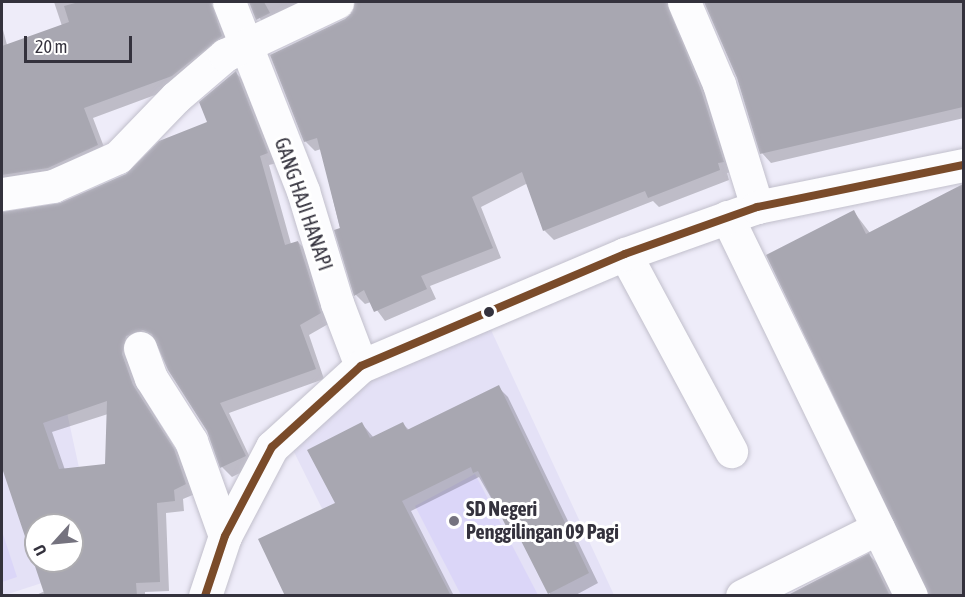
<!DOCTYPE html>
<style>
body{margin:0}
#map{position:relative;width:965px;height:597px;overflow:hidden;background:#eeecf9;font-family:"Asap Condensed",sans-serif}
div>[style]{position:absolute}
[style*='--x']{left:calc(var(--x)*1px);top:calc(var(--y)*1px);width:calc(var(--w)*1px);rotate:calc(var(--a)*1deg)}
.built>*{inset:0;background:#e4e1f6}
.green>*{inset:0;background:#dbd6f8}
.shadow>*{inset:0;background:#0003}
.building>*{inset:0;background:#a8a7b1}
.roads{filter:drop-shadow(0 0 2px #c1bfcb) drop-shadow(0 0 2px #c1bfcb)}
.minor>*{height:33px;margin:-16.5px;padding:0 16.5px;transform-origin:16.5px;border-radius:16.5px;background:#fcfcfe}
.bus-1>*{height:8px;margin:-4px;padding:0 4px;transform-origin:4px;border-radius:4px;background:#7a4b2a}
.dots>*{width:16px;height:16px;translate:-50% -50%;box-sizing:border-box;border:3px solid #fff;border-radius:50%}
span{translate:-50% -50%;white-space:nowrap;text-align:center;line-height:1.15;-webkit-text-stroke:6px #fff;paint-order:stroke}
.street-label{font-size:20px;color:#34323d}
.poi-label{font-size:20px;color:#34323d;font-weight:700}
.left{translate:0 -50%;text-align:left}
.frame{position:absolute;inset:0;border:3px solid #34323d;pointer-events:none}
.north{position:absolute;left:24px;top:513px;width:60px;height:60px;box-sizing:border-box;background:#fff;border:2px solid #aeadb1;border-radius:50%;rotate:243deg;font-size:16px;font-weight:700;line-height:24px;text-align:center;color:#34323d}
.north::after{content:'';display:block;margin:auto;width:21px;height:27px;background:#75737f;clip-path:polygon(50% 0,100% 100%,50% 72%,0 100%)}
.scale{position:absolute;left:24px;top:36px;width:108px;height:27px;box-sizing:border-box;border:3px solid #34323d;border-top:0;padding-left:8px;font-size:18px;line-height:21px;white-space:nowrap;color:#34323d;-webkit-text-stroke:4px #fff;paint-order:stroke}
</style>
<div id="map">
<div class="built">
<i style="clip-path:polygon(evenodd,28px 291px,54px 353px,100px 564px,2px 596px,2px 298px,28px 291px,36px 525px,72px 525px,72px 561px,36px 561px,36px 525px)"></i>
<i style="clip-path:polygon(491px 330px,614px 595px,365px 595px,291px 446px,362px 375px)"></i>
</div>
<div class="green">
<i style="clip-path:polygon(475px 474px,538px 595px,461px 595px,415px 506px)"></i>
<i style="clip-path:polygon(2px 531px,17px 577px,2px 582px)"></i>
</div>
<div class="shadow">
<i style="clip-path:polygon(54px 2px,226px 2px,231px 46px,182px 85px,93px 118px,107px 155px,2px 191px,2px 26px,7px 45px,62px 26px)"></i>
<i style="clip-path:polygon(249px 2px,324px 2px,267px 29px)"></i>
<i style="clip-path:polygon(355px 2px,678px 2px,732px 172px,727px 173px,729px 180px,659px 207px,653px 201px,554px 240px,544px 230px,528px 183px,481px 207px,501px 258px,430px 286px,436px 299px,385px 321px,371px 302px,365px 304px,356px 295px,321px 149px,315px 151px,305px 141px)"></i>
<i style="clip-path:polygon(706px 2px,964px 2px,964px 118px,771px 163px,762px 153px,738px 76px)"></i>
<i style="clip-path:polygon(evenodd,236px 73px,245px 82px,277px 163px,269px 165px,291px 244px,298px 242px,308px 252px,330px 323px,309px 335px,324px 379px,229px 413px,254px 466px,232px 477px,222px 467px,208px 430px,158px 342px,145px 339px,131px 365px,143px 396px,183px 461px,195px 494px,183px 499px,184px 511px,166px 513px,169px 591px,145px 592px,145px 596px,34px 596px,45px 591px,2px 463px,2px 213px,61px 205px,126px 175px,208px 123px,236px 73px,108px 414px,107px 465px,65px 470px,52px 432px,108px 414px,236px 73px,36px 525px,72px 525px,72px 561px,36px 561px,36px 525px)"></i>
<i style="clip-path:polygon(964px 187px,964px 596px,931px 596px,854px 212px,870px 233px)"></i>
<i style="clip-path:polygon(498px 387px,508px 397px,598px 583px,574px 596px,551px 596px,521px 538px,509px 529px,479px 477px,411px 511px,454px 596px,286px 596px,337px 504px,362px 424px,374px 438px,403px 424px,409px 430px)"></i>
<i style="clip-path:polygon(869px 555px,881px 567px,896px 596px,795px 596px)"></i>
</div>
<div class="building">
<i style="clip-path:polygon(79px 2px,211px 2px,222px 36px,172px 76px,84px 108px,98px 145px,48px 168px,2px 175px,2px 46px,69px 22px,64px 6px)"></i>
<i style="clip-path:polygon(249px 2px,264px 2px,270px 13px,256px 20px)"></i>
<i style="clip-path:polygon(355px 2px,666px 2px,701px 90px,724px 162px,718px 163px,720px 170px,648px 198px,645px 191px,543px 231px,522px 172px,472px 197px,493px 248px,421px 276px,427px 289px,374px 312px,364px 290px,354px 296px,334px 230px,340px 228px,317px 138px,304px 142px,270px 55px,345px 19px,353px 12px)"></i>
<i style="clip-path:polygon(704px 2px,963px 2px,963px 107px,760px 154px,737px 78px)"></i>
<i style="clip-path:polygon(evenodd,236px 71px,268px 153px,260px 156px,285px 245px,298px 241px,321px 313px,300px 325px,316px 369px,220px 403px,246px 456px,220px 468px,207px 431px,168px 370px,152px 334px,143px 330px,126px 336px,122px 354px,133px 385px,174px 449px,186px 484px,174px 490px,175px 501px,157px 503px,160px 582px,136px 583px,137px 596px,45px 596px,2px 468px,2px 212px,60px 203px,126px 174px,159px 141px,207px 122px,199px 102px,236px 71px,107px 401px,105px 464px,59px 469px,43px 423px,107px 401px,236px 71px,36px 525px,72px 525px,72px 561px,36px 561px,36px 525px)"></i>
<i style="clip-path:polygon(963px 184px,963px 596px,929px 596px,766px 255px,854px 210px,866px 234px)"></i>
<i style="clip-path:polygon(499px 385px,589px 573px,548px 594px,514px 527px,508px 530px,478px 471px,473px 473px,471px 467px,402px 501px,451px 596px,285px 596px,258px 539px,335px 503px,307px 450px,362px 422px,370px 438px,403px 422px,407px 430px)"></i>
<i style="clip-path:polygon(869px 553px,890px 596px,786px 596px,844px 566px)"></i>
</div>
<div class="roads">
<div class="minor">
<i style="--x:229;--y:2;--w:203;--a:68.6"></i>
<i style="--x:303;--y:191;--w:117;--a:73.1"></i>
<i style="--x:337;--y:303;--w:67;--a:69.1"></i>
<i style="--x:684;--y:2;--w:89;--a:66.9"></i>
<i style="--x:719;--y:84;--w:129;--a:72.8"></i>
<i style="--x:2;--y:194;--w:52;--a:-8.9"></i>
<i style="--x:53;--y:186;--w:71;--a:-24"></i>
<i style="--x:118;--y:157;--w:83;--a:-46"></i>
<i style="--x:176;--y:97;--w:65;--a:-40.6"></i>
<i style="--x:225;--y:55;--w:124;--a:-25.3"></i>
<i style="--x:727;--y:217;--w:421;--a:64.1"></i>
<i style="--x:625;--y:254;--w:224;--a:61.7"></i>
<i style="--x:140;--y:348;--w:32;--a:70"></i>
<i style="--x:151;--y:378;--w:75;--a:57.6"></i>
<i style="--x:191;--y:441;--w:101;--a:70.3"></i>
<i style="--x:205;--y:596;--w:63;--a:-71.6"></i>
<i style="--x:225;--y:536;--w:101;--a:-62.2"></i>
<i style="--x:272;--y:447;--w:120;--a:-42.3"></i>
<i style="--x:361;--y:366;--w:287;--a:-23"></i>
<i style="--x:625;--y:254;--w:140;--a:-19.6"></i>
<i style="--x:757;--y:207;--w:211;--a:-11.5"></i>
<i style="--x:742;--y:596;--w:152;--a:-26.6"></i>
</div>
</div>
<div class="bus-1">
<i style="--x:205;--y:596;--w:63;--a:-71.6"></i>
<i style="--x:225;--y:536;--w:101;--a:-62.2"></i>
<i style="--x:272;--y:447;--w:120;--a:-42.3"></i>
<i style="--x:361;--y:366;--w:287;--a:-23"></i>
<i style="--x:625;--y:254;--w:140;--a:-19.6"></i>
<i style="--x:757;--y:207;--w:211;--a:-11.5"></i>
</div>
<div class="dots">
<i style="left:489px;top:312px;background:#34323d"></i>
<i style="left:454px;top:521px;background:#75737f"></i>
</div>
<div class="street-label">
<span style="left:304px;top:204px;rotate:71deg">GANG HAJI HANAPI</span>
</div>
<div class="poi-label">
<span class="left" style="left:466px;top:520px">SD Negeri<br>Penggilingan 09 Pagi</span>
</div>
<div class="frame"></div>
<div class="north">U</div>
<div class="scale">20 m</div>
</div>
